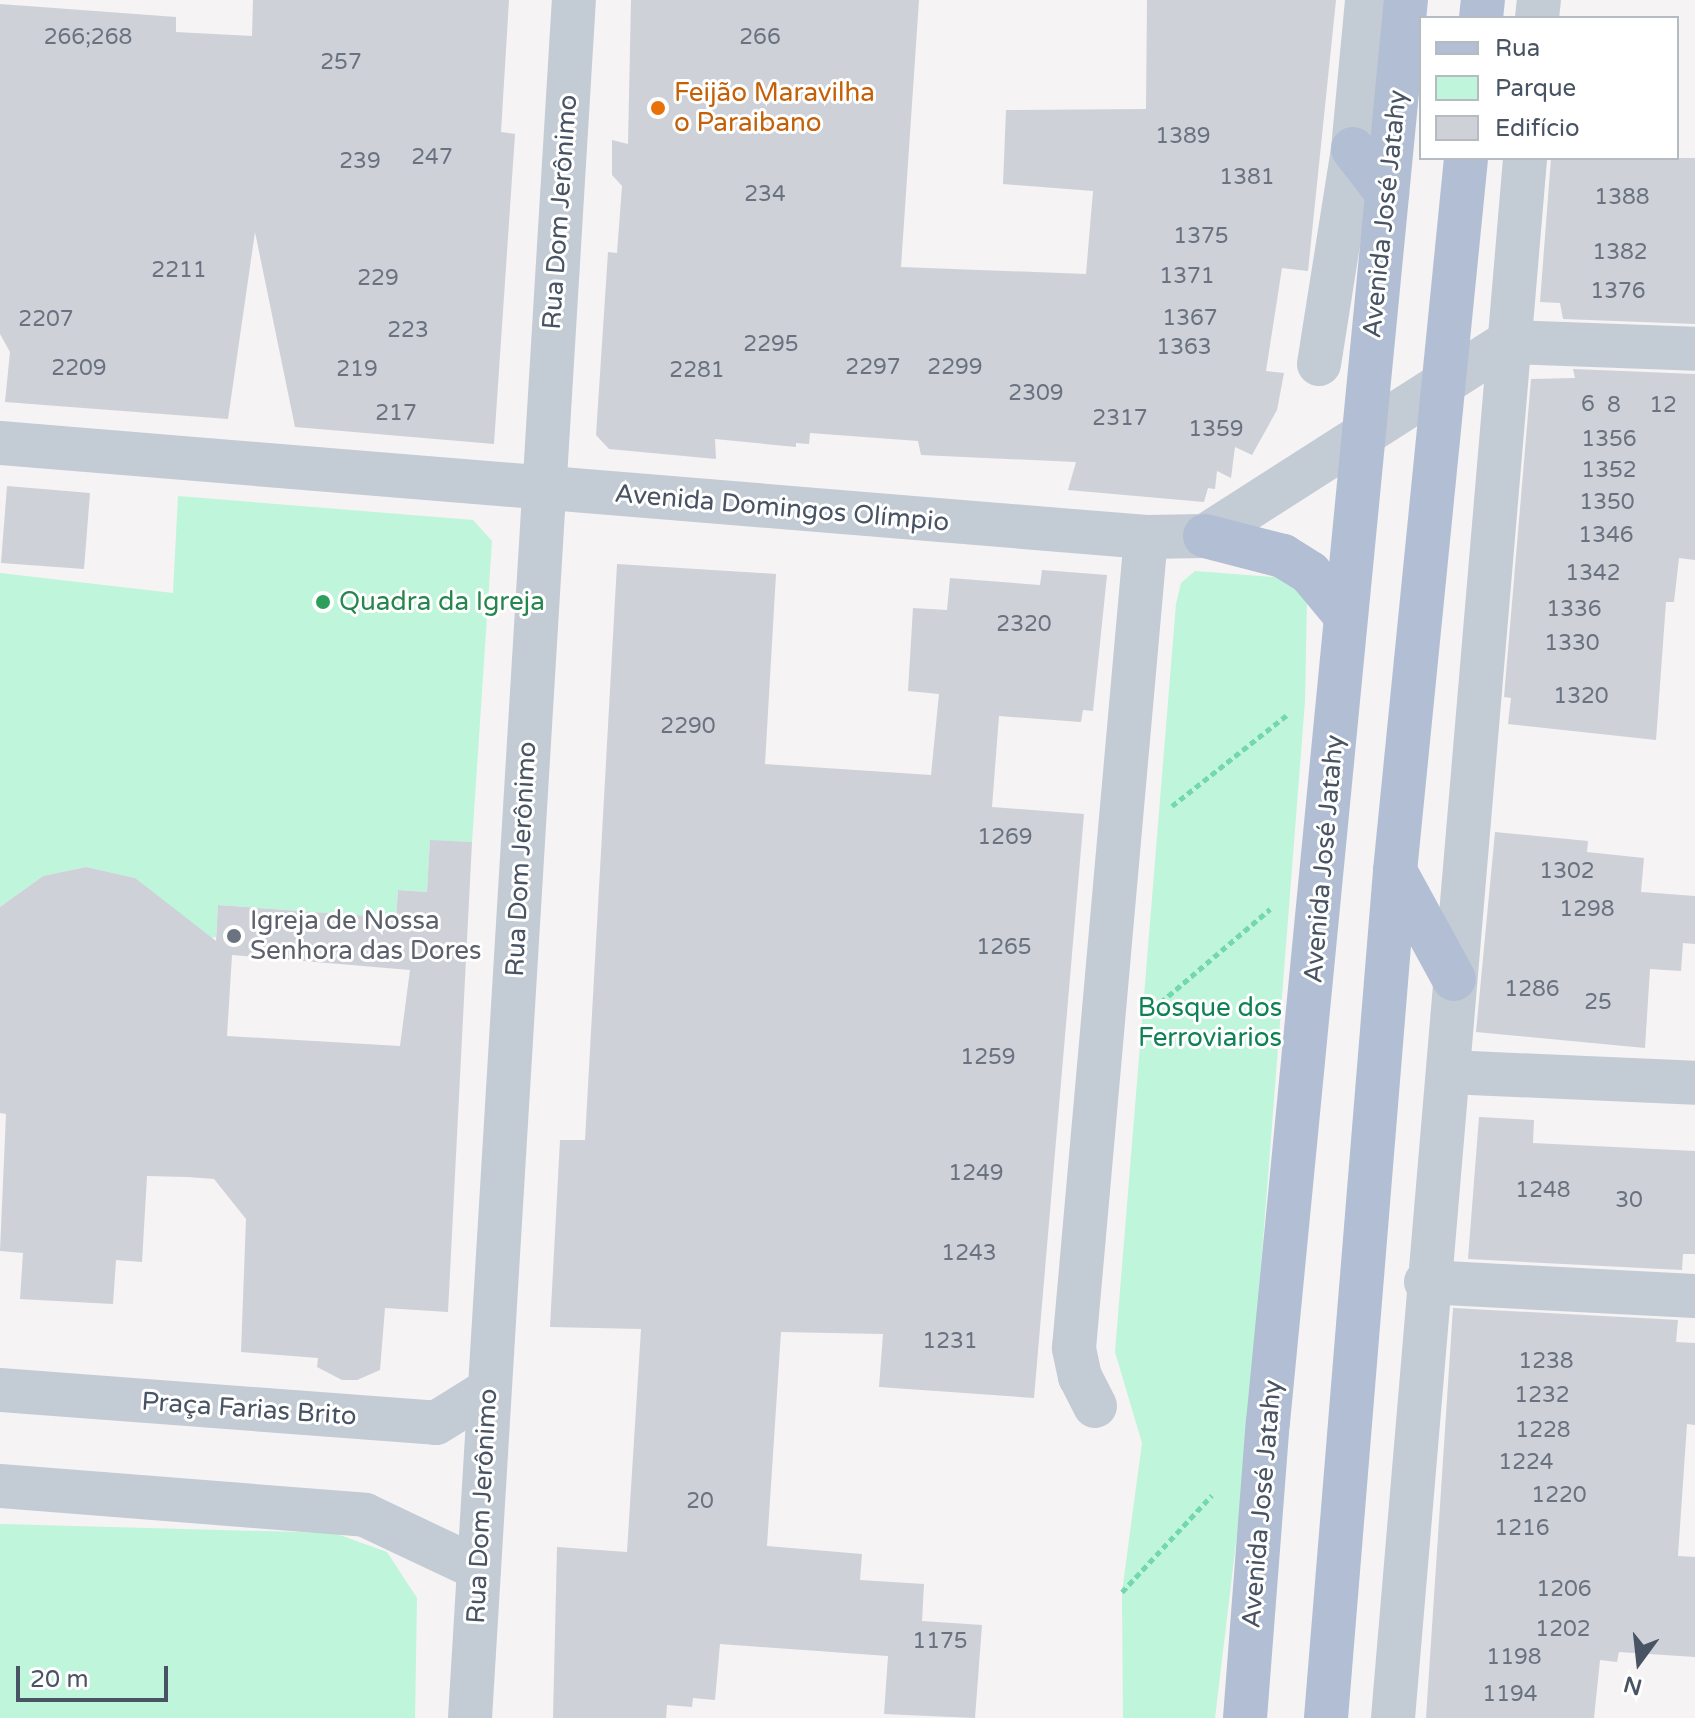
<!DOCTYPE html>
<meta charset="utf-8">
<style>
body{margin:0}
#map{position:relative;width:1695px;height:1718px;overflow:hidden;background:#f5f3f3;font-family:"Varela Round",sans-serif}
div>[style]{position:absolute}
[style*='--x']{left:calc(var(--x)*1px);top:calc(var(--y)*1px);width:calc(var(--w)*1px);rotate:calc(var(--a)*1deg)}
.green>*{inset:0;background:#bff5da}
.building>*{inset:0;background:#ced1d8}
.path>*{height:5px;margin-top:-2.5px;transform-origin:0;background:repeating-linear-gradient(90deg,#73d7b1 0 6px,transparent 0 10px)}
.minor>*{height:44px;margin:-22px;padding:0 22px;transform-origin:22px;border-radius:22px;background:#c3cbd5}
.tertiary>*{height:44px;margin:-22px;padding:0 22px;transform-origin:22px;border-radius:22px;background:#c3cbd5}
.primary>*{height:44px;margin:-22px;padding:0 22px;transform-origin:22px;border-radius:22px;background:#b1bed3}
.dots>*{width:22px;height:22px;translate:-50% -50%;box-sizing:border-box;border:4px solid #fff;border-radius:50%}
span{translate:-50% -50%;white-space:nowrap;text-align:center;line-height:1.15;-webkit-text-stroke:6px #fff;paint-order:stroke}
.number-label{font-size:22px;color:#6a7280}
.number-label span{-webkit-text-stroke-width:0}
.food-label{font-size:26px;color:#c56008}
.left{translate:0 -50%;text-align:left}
.street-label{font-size:26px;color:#485363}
.leisure-label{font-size:26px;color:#27864d}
.worship-label{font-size:26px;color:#5b616d}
.park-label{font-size:26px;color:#0e8255}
.legend{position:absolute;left:1419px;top:16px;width:260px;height:144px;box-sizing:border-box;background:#fff;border:2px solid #b6bac1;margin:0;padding:10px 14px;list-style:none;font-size:24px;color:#485363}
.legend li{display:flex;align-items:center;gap:16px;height:40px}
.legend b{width:40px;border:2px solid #b6bac1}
.north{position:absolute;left:1599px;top:1622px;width:80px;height:80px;-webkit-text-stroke:6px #fff;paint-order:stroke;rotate:195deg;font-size:22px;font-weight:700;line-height:32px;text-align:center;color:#485363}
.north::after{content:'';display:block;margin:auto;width:28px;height:36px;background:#485363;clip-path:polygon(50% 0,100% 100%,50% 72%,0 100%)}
.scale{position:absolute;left:16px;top:1666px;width:152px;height:36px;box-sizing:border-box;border:4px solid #485363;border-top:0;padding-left:10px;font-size:24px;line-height:28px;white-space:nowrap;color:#485363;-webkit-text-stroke:6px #fff;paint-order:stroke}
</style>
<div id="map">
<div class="green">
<i style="clip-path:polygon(178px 496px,473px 520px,492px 541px,472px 842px,430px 841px,427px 892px,398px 890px,396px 918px,218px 905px,216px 937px,206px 938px,135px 878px,86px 867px,43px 876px,0 907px,0 573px,173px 593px)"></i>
<i style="clip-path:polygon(1195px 571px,1286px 578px,1307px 599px,1305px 701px,1246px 1459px,1215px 1718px,1123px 1718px,1122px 1592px,1142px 1443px,1115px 1352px,1176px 604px,1181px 583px)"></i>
<i style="clip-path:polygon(0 1524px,334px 1533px,387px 1552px,417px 1598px,415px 1718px,0 1718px)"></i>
</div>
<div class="building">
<i style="clip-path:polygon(253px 0,509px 0,501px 132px,515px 134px,494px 444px,295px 427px,255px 232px,228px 419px,5px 402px,10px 352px,0 334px,0 4px,176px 17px,176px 32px,252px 36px)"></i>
<i style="clip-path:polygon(631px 0,919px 0,901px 267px,1086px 274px,1093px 191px,1003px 184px,1006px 110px,1146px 109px,1147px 0,1336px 0,1308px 271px,1282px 268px,1266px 371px,1284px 373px,1277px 410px,1252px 455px,1235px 447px,1231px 478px,1217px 471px,1215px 489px,1208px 488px,1204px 502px,1068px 490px,1076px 462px,921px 455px,918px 441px,810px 433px,809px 444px,796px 443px,796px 447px,715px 439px,716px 459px,609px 449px,596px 435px,608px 252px,617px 253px,622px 186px,612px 175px,612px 140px,628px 144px)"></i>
<i style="clip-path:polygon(1551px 158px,1695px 158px,1695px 324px,1563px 319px,1560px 303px,1540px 302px)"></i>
<i style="clip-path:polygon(1573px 369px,1695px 374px,1695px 560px,1679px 558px,1674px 602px,1666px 602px,1656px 740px,1508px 724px,1511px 698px,1504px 697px,1531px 379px,1575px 378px)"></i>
<i style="clip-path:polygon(7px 486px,90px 493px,84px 569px,1px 563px)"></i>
<i style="clip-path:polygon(617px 564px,776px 574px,765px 764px,931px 775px,939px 694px,908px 691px,913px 608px,947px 610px,950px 578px,1040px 585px,1042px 570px,1107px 575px,1093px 711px,1083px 710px,1081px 722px,999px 716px,992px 807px,1084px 814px,1034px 1398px,879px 1387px,883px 1334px,781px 1332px,767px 1546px,862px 1554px,860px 1580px,924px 1584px,922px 1621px,982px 1625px,975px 1718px,884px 1714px,888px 1656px,720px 1644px,715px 1700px,693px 1698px,692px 1707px,667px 1705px,666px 1718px,553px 1718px,557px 1547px,627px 1552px,641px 1329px,550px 1327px,560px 1140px,585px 1140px)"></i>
<i style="clip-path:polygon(1495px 832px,1588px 841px,1587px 852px,1644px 858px,1641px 892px,1695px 896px,1695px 944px,1683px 943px,1681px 971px,1650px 969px,1645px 1048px,1476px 1032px)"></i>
<i style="clip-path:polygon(evenodd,430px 840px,472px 842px,448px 1312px,385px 1308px,380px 1370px,357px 1380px,342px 1380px,317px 1367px,318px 1358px,241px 1352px,246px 1219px,214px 1179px,188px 1177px,147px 1176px,142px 1262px,116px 1260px,113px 1304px,20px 1299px,23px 1253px,0 1251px,6px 1114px,0 1113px,0 907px,43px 876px,86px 867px,135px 878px,216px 941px,218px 905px,396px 918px,398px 890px,427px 892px,430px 840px,232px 955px,410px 970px,400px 1046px,227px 1036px,232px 955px)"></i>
<i style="clip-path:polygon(1479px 1117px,1534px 1120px,1533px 1143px,1695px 1151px,1695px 1254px,1683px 1254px,1682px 1270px,1468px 1259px)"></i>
<i style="clip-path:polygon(1453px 1308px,1678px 1320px,1676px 1342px,1695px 1343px,1695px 1425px,1687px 1424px,1678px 1556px,1695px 1557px,1695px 1657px,1619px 1652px,1617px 1662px,1600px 1660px,1594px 1718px,1426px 1718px)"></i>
</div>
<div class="path">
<i style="--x:1172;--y:806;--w:147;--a:-38.4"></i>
<i style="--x:1153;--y:1009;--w:154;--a:-40.5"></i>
<i style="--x:1122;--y:1592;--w:132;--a:-47.1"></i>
</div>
<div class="minor">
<i style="--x:1319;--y:364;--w:218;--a:-81"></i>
<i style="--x:1353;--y:149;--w:150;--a:-84.6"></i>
<i style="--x:1426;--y:1282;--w:269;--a:3"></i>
<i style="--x:0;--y:1390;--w:437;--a:4.3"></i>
<i style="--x:436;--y:1423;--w:62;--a:-31.9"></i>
<i style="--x:1095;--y:1406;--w:33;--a:-117"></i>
<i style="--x:1080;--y:1377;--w:30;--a:-102"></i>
<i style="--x:1074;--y:1348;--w:814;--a:-84.93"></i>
<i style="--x:0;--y:1486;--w:366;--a:4.5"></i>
<i style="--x:365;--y:1515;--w:126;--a:25.3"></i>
<i style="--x:470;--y:1718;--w:1721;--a:-86.54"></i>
</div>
<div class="tertiary">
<i style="--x:1537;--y:18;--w:18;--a:-84"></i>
<i style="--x:1508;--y:342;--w:187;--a:2.1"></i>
<i style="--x:0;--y:443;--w:1150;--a:4.69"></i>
<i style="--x:1146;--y:537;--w:59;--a:-1"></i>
<i style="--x:1205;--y:536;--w:360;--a:-32.6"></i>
<i style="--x:1448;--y:1072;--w:247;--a:2.5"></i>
<i style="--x:1393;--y:1718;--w:1566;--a:-85.16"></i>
</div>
<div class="primary">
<i style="--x:1481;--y:18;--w:18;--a:-84"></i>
<i style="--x:1353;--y:149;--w:56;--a:52.3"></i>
<i style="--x:1205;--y:536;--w:81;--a:14.4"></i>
<i style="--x:1283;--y:556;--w:32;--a:32"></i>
<i style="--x:1310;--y:573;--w:53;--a:50.3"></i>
<i style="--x:1395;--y:871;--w:123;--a:61.4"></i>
<i style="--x:1245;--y:1718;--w:297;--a:-85.6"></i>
<i style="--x:1268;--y:1422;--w:1429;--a:-84.46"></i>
<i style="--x:1326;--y:1718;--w:850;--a:-85.34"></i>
<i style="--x:1395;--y:871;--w:717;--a:-84.31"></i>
</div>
<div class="dots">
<i style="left:658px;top:108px;background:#e8710a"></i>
<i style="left:323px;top:602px;background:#2e9e5b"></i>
<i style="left:234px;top:936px;background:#6b7280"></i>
</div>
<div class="number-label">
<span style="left:88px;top:38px">266;268</span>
<span style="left:760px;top:38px">266</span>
<span style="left:341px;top:63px">257</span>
<span style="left:1183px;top:137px">1389</span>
<span style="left:432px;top:158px">247</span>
<span style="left:360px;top:162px">239</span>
<span style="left:1247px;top:178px">1381</span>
<span style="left:765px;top:195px">234</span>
<span style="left:1622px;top:198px">1388</span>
<span style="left:1201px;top:237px">1375</span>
<span style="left:1620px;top:253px">1382</span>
<span style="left:179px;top:271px">2211</span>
<span style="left:1187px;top:277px">1371</span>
<span style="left:378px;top:279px">229</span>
<span style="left:1618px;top:292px">1376</span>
<span style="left:1190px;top:319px">1367</span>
<span style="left:46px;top:320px">2207</span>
<span style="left:408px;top:331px">223</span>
<span style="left:771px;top:345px">2295</span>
<span style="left:1184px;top:348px">1363</span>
<span style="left:873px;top:368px">2297</span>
<span style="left:955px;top:368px">2299</span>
<span style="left:79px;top:369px">2209</span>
<span style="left:357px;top:370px">219</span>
<span style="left:697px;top:371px">2281</span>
<span style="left:1036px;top:394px">2309</span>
<span style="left:1588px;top:405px">6</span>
<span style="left:1614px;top:406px">8</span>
<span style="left:1663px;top:406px">12</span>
<span style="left:396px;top:414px">217</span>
<span style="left:1120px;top:419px">2317</span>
<span style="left:1216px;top:430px">1359</span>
<span style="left:1609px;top:440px">1356</span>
<span style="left:1609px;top:471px">1352</span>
<span style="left:1607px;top:503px">1350</span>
<span style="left:1606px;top:536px">1346</span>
<span style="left:1593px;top:574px">1342</span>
<span style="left:1574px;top:610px">1336</span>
<span style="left:1024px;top:625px">2320</span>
<span style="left:1572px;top:644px">1330</span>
<span style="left:1581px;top:697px">1320</span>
<span style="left:688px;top:727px">2290</span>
<span style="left:1005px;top:838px">1269</span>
<span style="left:1567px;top:872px">1302</span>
<span style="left:1587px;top:910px">1298</span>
<span style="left:1004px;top:948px">1265</span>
<span style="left:1532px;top:990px">1286</span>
<span style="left:1598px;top:1003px">25</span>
<span style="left:988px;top:1058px">1259</span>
<span style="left:976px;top:1174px">1249</span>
<span style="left:1543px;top:1191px">1248</span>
<span style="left:1629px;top:1201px">30</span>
<span style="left:969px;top:1254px">1243</span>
<span style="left:950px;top:1342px">1231</span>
<span style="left:1546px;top:1362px">1238</span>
<span style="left:1542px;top:1396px">1232</span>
<span style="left:1543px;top:1431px">1228</span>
<span style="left:1526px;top:1463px">1224</span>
<span style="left:1559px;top:1496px">1220</span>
<span style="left:700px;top:1502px">20</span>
<span style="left:1522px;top:1529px">1216</span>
<span style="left:1564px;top:1590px">1206</span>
<span style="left:1563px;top:1630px">1202</span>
<span style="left:940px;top:1642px">1175</span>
<span style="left:1514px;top:1658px">1198</span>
<span style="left:1510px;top:1695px">1194</span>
</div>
<div class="food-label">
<span class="left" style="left:674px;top:108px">Feijão Maravilha<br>o Paraibano</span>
</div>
<div class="street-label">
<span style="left:560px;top:212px;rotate:-86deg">Rua Dom Jerônimo</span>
<span style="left:1385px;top:214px;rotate:-84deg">Avenida José Jatahy</span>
<span style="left:782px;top:508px;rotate:5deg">Avenida Domingos Olímpio</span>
<span style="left:521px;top:859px;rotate:-87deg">Rua Dom Jerônimo</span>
<span style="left:1324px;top:859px;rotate:-85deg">Avenida José Jatahy</span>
<span style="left:249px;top:1409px;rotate:4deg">Praça Farias Brito</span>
<span style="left:1262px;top:1504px;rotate:-85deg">Avenida José Jatahy</span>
<span style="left:482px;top:1506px;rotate:-87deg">Rua Dom Jerônimo</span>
</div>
<div class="leisure-label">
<span class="left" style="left:339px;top:602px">Quadra da Igreja</span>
</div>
<div class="worship-label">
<span class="left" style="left:250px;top:936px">Igreja de Nossa<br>Senhora das Dores</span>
</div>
<div class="park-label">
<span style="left:1210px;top:1023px">Bosque dos<br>Ferroviarios</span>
</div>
<ul class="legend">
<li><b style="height:10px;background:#b1bed3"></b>Rua</li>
<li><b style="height:22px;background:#bff5da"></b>Parque</li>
<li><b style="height:22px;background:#ced1d8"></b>Edifício</li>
</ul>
<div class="north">N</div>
<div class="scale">20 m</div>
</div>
